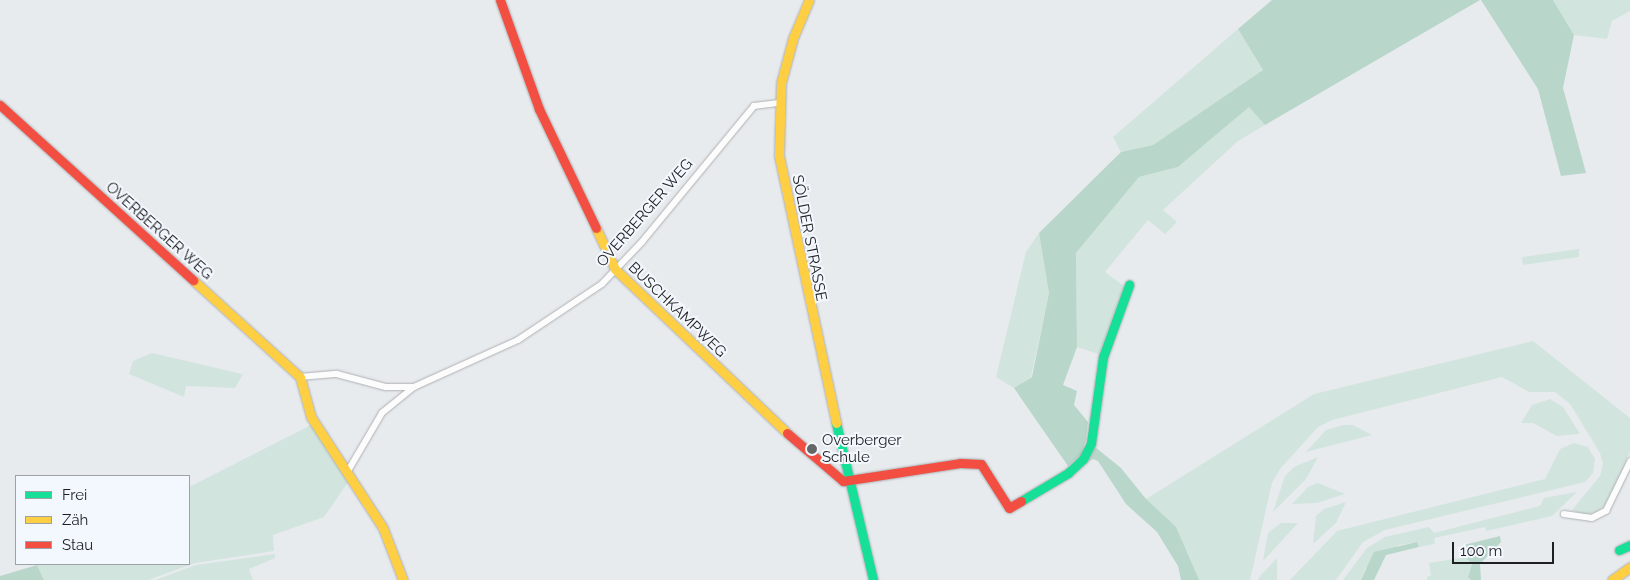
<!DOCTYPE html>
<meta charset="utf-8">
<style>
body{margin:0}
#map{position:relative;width:1630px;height:580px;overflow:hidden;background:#e8ebee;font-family:Raleway,sans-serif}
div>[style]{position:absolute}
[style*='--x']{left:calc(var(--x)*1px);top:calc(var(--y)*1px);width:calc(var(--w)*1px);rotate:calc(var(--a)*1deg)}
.green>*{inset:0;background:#d1e4dd}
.forest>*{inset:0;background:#b8d6c9}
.roads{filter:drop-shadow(0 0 1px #aeb0b3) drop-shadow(0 0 1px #aeb0b3)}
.street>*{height:5.5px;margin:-2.75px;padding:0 2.75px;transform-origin:2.75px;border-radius:2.75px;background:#fcfcfc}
.fast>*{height:9px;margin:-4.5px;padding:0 4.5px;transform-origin:4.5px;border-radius:4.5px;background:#16e098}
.slow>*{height:9px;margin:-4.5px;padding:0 4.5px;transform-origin:4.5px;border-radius:4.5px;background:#ffcf43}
.jam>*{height:9px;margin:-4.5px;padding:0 4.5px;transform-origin:4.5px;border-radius:4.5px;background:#f24e42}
.dots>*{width:14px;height:14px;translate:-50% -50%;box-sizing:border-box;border:2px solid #f3f7fe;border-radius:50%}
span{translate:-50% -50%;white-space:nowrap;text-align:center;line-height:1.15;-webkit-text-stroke:4px #f3f7fe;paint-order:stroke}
.street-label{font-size:15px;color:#1e1f21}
.poi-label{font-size:15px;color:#1e1f21}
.left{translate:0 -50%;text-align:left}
.legend{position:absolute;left:15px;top:475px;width:175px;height:90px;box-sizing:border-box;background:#f3f7fe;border:1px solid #9ea1a6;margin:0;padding:6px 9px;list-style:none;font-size:15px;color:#1e1f21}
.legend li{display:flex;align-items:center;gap:10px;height:25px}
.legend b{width:25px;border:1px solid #9ea1a6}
.scale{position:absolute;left:1452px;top:542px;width:102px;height:22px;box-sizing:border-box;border:2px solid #1e1f21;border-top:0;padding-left:6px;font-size:15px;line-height:18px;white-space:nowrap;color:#1e1f21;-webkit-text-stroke:4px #f3f7fe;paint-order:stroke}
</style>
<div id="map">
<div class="green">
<i style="clip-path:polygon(1553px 0,1630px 0,1630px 11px,1612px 21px,1607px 39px,1574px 35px)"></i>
<i style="clip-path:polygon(1238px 29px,1263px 70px,1153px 145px,1121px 152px,1113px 137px)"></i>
<i style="clip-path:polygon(1249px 107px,1265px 125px,1238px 141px,1163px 210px,1177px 222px,1165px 234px,1148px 220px,1105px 272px,1124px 286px,1099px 354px,1077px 347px,1076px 253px,1139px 177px,1178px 167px)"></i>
<i style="clip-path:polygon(1039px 233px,1049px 293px,1031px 377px,1014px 388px,996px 377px,1026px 252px)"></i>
<i style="clip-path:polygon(1579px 249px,1579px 257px,1523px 265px,1522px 257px)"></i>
<i style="clip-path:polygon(1533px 341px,1630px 418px,1630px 452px,1608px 502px,1597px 512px,1586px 515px,1572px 510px,1600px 476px,1603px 464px,1600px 453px,1570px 404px,1555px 392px,1529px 392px,1502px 377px,1332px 420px,1318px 427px,1280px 469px,1272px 483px,1250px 580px,1198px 580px,1146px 499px,1314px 394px)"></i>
<i style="clip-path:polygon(152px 353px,242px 374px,243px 374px,235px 388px,186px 386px,184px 397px,129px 374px,133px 361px)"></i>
<i style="clip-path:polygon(1550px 399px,1563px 407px,1580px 434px,1557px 436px,1533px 423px,1521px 423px,1532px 405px)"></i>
<i style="clip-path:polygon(313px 424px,351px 478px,324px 517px,273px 535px,274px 551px,195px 563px,148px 580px,44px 580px,37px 565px,39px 564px,189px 564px,189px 487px)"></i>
<i style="clip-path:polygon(1343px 425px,1353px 425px,1372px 435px,1306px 452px,1326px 430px)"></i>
<i style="clip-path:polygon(1574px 443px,1588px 447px,1595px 459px,1593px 473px,1585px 482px,1385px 530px,1363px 542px,1336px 580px,1290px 580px,1337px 531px,1545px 479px,1560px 449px)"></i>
<i style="clip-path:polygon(1318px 457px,1306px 479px,1273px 512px,1285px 476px,1294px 467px)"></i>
<i style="clip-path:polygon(1318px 483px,1345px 494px,1317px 503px,1292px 504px,1308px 487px)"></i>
<i style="clip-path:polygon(1577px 492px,1552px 516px,1486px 531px,1485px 527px,1434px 538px,1435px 544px,1419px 547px,1417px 542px,1399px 545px,1365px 569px,1361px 580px,1343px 580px,1367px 548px,1385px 537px,1429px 527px,1434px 533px,1540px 506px,1544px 498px)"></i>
<i style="clip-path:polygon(1346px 502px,1336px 523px,1313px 544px,1316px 516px,1324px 509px)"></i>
<i style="clip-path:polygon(1281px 523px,1298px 523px,1263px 561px,1268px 533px)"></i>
<i style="clip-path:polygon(275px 554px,275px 558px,249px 569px,253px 580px,155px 580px,196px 565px)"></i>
<i style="clip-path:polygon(1466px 557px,1472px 564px,1468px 577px,1471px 580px,1427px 580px,1427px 577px,1431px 575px,1429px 563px)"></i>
<i style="clip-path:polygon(1277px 558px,1277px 580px,1258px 580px,1260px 576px)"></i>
</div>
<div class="forest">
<i style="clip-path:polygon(1272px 0,1480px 0,1265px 125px,1249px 107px,1178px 167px,1139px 177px,1076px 253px,1077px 347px,1063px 385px,1077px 391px,1074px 405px,1088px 422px,1086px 440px,1081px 455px,1068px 466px,1014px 388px,1032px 377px,1049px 293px,1039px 233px,1121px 152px,1153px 145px,1263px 70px,1238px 29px)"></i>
<i style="clip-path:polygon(1481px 0,1553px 0,1574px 35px,1563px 88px,1586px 173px,1561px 176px,1538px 89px)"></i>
<i style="clip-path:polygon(1095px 447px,1121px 468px,1146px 499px,1176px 527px,1199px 580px,1181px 580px,1178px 566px,1157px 532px,1126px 504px,1098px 461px,1093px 459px,1086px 463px)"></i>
<i style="clip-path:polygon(1500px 536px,1501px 542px,1480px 564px,1481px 580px,1471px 580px,1468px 577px,1472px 564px,1466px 557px,1464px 545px)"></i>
<i style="clip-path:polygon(1417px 542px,1419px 547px,1386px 555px,1374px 580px,1361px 580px,1374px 552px)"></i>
<i style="clip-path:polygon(37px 565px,44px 580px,0 580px,0 576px)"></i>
</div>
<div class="roads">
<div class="street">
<i style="--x:300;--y:377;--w:37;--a:-5"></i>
<i style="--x:337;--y:374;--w:51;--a:14.9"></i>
<i style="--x:386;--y:387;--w:28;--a:0"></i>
<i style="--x:414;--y:387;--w:114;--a:-24.3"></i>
<i style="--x:518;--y:340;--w:101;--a:-33.7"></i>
<i style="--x:602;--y:284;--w:58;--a:-46.4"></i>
<i style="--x:642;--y:242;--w:176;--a:-50.5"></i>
<i style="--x:754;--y:106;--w:25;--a:-7"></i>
<i style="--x:348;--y:471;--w:67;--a:-59.6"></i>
<i style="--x:382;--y:413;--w:41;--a:-39.1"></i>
<i style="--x:1564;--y:514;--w:28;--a:8"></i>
<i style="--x:1592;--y:518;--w:16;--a:-27"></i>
<i style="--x:1606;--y:511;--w:55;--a:-63.9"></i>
</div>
<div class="fast">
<i style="--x:836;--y:423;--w:161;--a:76.7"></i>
<i style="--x:1021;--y:501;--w:55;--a:-30.8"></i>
<i style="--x:1068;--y:473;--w:21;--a:-43"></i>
<i style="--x:1083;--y:459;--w:18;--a:-63"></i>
<i style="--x:1091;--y:443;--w:87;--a:-82.1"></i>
<i style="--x:1103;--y:357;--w:77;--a:-70.1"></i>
<i style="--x:1619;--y:550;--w:12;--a:-24"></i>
</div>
<div class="slow">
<i style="--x:809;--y:0;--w:41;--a:112.8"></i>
<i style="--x:793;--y:38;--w:47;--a:104.9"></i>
<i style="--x:781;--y:83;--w:73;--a:91.6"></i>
<i style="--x:779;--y:156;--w:273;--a:77.9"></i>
<i style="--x:596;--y:228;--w:45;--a:65.1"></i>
<i style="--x:615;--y:269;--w:238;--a:43.6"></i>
<i style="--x:193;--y:280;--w:144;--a:42.2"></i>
<i style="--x:300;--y:377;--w:41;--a:74.6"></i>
<i style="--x:311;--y:417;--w:132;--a:57"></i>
<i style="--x:383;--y:528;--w:56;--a:69"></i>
<i style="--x:1612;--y:580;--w:22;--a:-36"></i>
</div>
<div class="jam">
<i style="--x:500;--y:0;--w:116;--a:70.3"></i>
<i style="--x:539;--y:109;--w:132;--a:64.4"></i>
<i style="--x:0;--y:105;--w:261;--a:42.2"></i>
<i style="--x:787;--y:433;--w:74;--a:40.6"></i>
<i style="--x:843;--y:481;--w:118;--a:-8.7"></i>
<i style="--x:960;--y:463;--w:21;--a:3"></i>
<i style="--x:981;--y:464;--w:52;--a:57.5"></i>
<i style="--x:1009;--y:508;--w:14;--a:-30"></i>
</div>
</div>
<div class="dots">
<i style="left:812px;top:449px;background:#656669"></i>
</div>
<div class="street-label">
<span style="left:645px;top:213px;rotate:-49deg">OVERBERGER WEG</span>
<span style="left:159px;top:231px;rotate:42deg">OVERBERGER WEG</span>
<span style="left:809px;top:238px;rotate:79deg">SÖLDER STRASSE</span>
<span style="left:677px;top:310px;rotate:44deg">BUSCHKAMPWEG</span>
</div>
<div class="poi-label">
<span class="left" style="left:822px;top:449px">Overberger<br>Schule</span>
</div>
<ul class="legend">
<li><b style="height:6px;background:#16e098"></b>Frei</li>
<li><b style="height:6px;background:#ffcf43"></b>Zäh</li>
<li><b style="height:6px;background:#f24e42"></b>Stau</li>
</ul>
<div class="scale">100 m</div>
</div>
